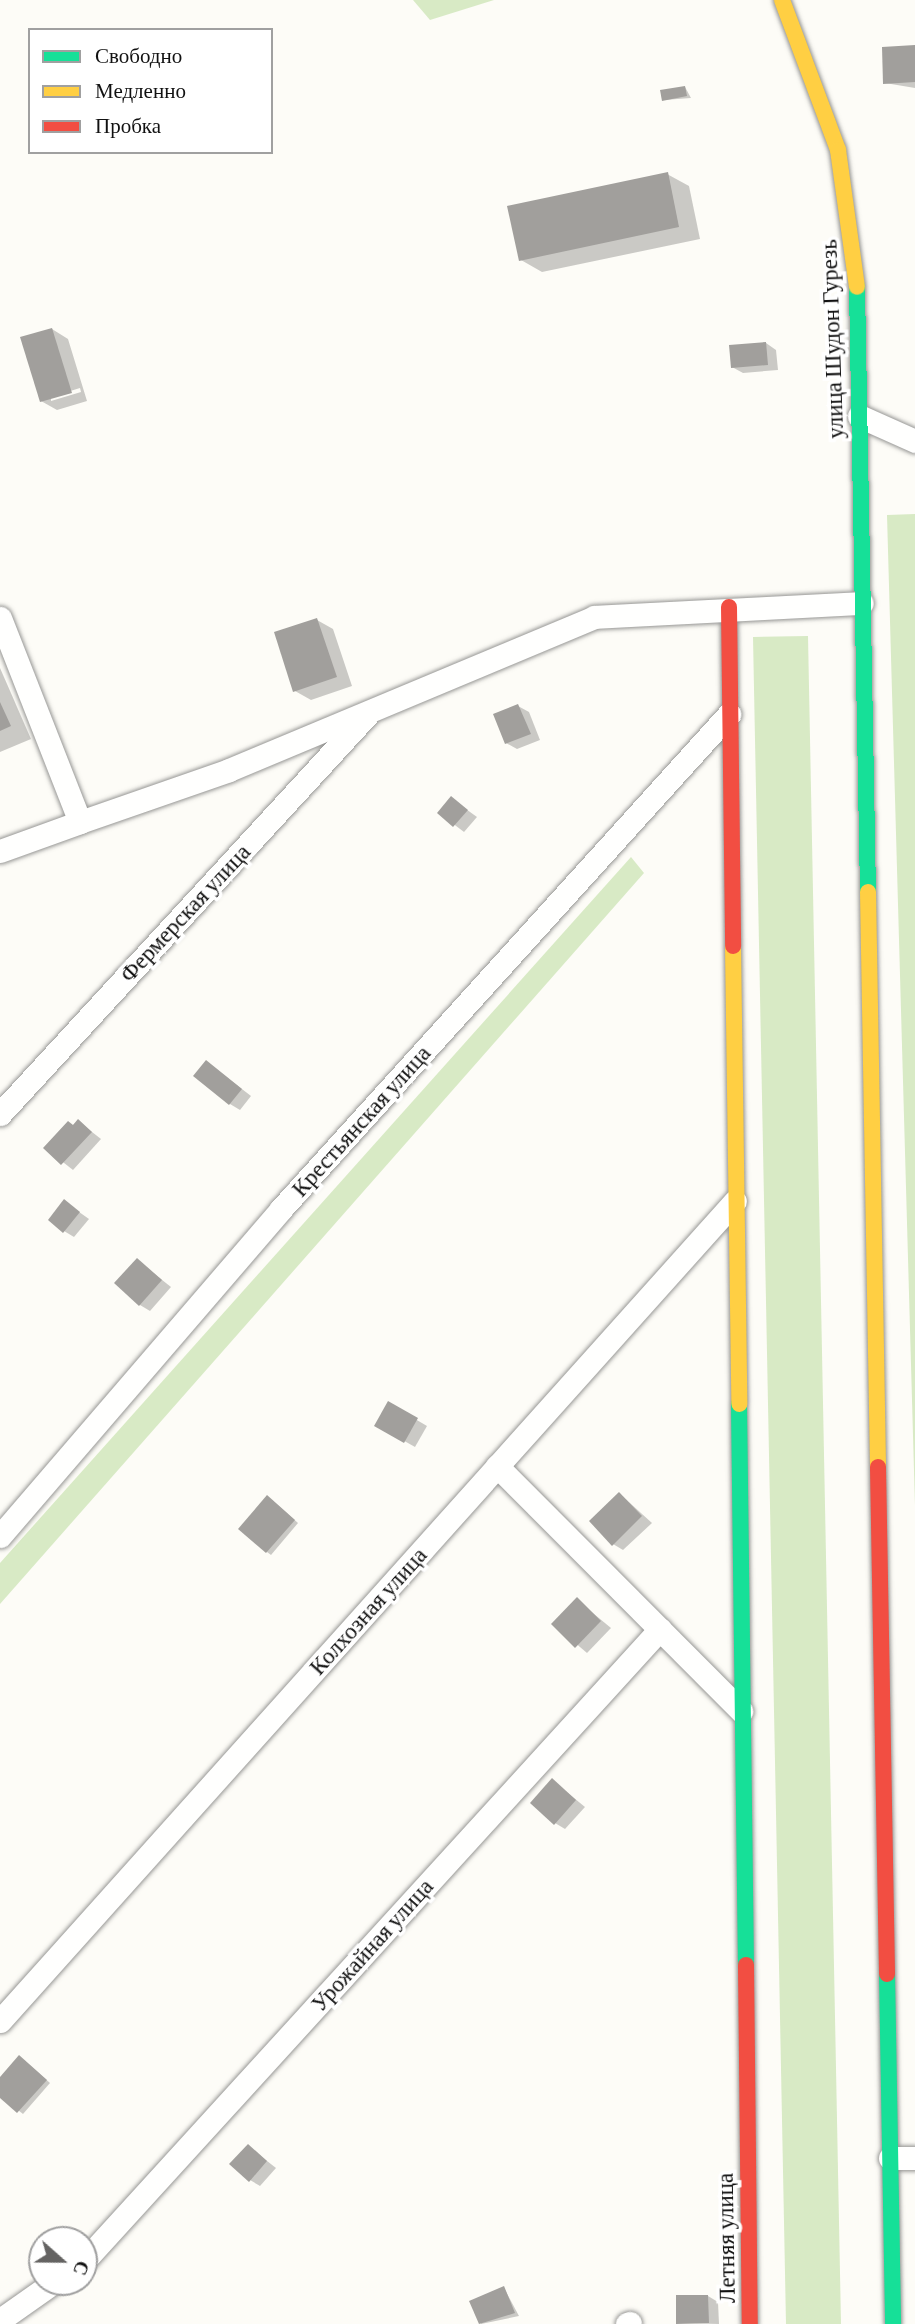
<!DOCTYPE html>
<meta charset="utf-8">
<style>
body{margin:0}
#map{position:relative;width:915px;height:2324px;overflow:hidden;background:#fdfcf7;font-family:"Crimson Pro",serif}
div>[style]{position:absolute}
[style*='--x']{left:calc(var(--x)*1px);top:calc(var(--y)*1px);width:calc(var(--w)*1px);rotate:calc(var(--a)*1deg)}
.forest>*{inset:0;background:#d8eac5}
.shadow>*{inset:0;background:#0003}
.building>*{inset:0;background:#a19f9c}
.roads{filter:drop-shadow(0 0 2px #979795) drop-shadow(0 0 2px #979795)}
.street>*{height:23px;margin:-11.5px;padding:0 11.5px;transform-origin:11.5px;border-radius:11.5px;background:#fffffe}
.fast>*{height:16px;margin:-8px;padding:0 8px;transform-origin:8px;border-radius:8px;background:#16e098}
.slow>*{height:16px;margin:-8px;padding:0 8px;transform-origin:8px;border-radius:8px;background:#ffcf43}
.jam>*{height:16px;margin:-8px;padding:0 8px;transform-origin:8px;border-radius:8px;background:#f24e42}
span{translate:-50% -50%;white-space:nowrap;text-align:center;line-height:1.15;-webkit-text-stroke:7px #fff;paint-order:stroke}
.street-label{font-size:23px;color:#111}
.legend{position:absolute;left:28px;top:28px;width:245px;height:126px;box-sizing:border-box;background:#fff;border:2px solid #a0a0a0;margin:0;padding:9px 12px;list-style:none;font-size:21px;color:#111}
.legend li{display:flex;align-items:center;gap:14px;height:35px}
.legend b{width:35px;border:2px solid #a0a0a0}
.north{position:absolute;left:28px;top:2226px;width:70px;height:70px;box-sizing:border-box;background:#fff;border:2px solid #a0a0a0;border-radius:50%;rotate:111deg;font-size:19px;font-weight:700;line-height:28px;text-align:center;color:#111}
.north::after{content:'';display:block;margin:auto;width:24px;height:32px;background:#646362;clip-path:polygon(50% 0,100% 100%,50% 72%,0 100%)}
</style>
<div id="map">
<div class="forest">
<i style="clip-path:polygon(413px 0,494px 0,430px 20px)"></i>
<i style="clip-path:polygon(915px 514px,915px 1506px,887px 515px)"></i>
<i style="clip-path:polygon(808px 636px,841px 2324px,786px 2324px,753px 637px)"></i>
<i style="clip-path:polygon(631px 857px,644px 873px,0 1604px,0 1563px)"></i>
</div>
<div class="shadow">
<i style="clip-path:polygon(915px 47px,915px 88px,885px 83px)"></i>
<i style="clip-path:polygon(685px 87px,691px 98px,664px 100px)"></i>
<i style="clip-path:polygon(667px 174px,689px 186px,700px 239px,542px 272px,521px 260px)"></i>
<i style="clip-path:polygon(evenodd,52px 329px,68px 339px,87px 401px,57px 410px,41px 401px,52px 329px,80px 388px,81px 392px,51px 401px,51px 397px,80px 388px)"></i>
<i style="clip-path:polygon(766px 343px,776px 350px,778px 370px,743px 373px,732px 367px)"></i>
<i style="clip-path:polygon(317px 620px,333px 629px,352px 686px,311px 700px,295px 691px)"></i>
<i style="clip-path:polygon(0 668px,31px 739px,0 752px)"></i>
<i style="clip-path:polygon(518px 706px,529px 712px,540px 740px,517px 749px,506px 743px)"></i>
<i style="clip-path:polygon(452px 799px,477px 817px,464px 832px,439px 813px)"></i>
<i style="clip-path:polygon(207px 1062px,251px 1096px,240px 1110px,230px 1104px)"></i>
<i style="clip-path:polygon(78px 1121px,101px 1139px,73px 1170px,45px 1148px)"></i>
<i style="clip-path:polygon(65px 1202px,89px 1219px,74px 1237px,64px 1231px)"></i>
<i style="clip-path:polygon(137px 1260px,171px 1287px,150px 1311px,140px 1305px)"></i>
<i style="clip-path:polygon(388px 1403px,427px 1426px,415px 1447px,376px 1425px)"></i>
<i style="clip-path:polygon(620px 1494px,652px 1523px,623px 1550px,613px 1544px)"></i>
<i style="clip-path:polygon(272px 1500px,298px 1523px,271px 1555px,267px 1552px)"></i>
<i style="clip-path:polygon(577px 1600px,611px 1628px,587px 1653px,553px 1624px)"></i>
<i style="clip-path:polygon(552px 1780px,585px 1807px,565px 1829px,555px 1823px)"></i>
<i style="clip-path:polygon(24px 2060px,50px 2083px,23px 2114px,0 2096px,0 2079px)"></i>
<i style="clip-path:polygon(248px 2146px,276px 2168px,260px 2186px,250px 2180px)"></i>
<i style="clip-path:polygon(504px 2288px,519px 2316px,481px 2324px,472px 2302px)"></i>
<i style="clip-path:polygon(708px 2296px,718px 2302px,719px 2324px,678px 2323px)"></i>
</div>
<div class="building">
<i style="clip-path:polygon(915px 45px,915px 82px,883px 84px,882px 47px)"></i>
<i style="clip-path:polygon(685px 86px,687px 96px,662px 101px,660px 90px)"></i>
<i style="clip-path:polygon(668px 172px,679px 227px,519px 261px,507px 206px)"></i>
<i style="clip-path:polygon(52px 328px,72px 393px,40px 402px,20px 337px)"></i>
<i style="clip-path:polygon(766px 342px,768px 365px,731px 368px,729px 345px)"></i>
<i style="clip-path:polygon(317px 618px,337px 677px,293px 692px,274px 632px)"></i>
<i style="clip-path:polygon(0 702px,11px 726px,0 731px)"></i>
<i style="clip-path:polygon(518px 704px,531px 734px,505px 744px,493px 714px)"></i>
<i style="clip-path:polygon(451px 796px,468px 810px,453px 827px,437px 813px)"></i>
<i style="clip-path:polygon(206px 1060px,242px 1089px,229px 1105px,193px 1076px)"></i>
<i style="clip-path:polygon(78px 1119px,92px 1132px,61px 1165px,43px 1148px,68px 1121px,73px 1125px)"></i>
<i style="clip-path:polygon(64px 1199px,80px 1212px,63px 1233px,48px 1220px)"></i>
<i style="clip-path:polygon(137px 1258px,162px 1280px,139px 1306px,114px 1283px)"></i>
<i style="clip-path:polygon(388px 1401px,418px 1418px,404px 1443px,374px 1426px)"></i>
<i style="clip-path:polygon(619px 1492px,642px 1516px,612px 1546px,589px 1521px)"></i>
<i style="clip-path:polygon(267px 1495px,295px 1520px,266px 1553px,238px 1529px)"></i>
<i style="clip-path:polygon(577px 1597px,601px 1621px,575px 1648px,551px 1624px)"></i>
<i style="clip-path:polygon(552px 1778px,576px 1800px,554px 1825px,530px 1803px)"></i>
<i style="clip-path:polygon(19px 2055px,47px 2080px,17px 2113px,0 2098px,0 2077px)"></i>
<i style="clip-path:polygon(248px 2144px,267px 2161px,249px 2182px,229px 2164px)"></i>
<i style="clip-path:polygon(504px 2286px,515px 2313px,479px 2324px,469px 2301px)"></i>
<i style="clip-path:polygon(676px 2295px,708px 2295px,709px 2323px,676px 2324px)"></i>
</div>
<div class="roads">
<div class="street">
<i style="--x:859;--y:416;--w:61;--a:24.1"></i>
<i style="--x:0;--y:618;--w:219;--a:68.6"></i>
<i style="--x:80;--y:822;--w:158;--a:-19.2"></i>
<i style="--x:229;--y:770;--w:396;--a:-22.7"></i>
<i style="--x:594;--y:617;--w:268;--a:-3"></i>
<i style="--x:0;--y:851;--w:85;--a:-19.9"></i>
<i style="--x:0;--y:1114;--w:541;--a:-47.4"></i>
<i style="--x:497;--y:1466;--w:346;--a:45.1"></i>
<i style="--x:0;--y:1536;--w:431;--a:-49.3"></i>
<i style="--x:281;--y:1209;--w:668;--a:-47.85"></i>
<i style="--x:0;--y:2021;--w:1101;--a:-48.13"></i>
<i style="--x:890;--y:2158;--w:25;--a:0"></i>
<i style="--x:84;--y:2261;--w:855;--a:-47.65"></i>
<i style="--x:0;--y:2320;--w:66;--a:-35.1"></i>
<i style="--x:627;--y:2324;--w:3;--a:-18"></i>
</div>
<div class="fast">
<i style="--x:857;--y:287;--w:605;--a:88.96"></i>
<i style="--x:739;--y:1404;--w:561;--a:89.29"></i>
<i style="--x:887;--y:1974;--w:350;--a:89"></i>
</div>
<div class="slow">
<i style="--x:782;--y:0;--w:160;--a:69.5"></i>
<i style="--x:838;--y:150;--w:138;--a:82.1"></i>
<i style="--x:868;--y:892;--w:575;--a:89"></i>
<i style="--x:733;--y:946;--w:458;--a:89.2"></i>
</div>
<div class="jam">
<i style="--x:729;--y:607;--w:339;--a:89.3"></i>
<i style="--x:878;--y:1467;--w:507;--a:88.98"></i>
<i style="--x:746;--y:1965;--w:359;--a:89.4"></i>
</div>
</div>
<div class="street-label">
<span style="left:832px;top:339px;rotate:-92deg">улица Шудон Гурезь</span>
<span style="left:185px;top:913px;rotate:-47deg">Фермерская улица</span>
<span style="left:361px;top:1121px;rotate:-48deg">Крестьянская улица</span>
<span style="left:368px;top:1611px;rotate:-48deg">Колхозная улица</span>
<span style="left:372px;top:1945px;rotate:-48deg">Урожайная улица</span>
<span style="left:726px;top:2238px;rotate:-91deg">Летняя улица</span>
</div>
<ul class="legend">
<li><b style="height:9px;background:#16e098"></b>Свободно</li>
<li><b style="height:9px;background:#ffcf43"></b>Медленно</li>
<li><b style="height:9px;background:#f24e42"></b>Пробка</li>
</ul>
<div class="north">С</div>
</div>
